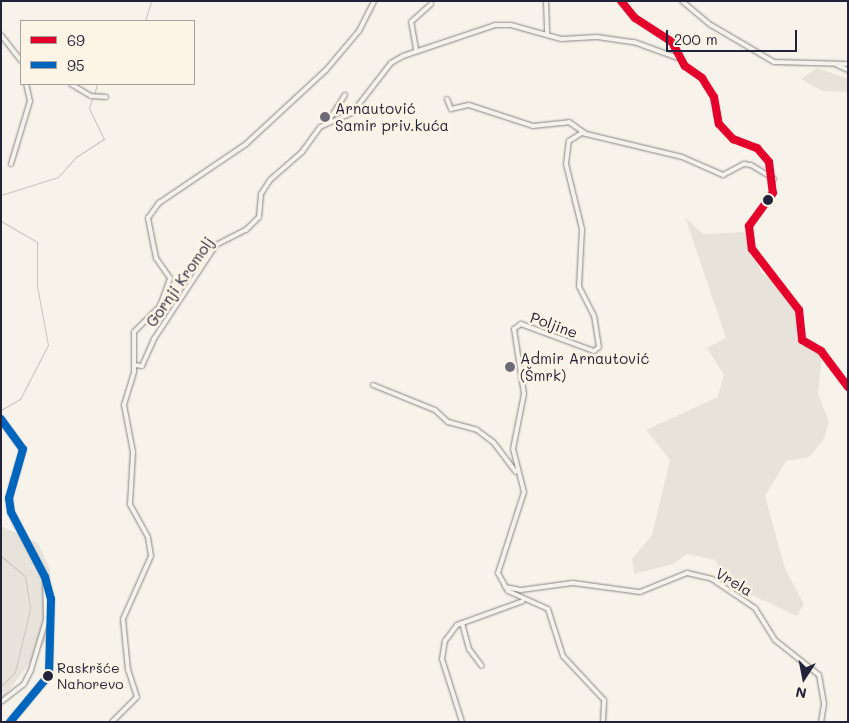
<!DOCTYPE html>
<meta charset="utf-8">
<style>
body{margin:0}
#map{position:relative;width:849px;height:723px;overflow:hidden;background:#f7f3ea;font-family:Mali,sans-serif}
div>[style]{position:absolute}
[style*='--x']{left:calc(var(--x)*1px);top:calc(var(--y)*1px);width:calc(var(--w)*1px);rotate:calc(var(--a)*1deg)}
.green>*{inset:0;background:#e8e3da}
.stream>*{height:1px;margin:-0.5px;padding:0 0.5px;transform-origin:0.5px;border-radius:0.5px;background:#c7c2be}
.roads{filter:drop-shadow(0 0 1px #868485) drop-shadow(0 0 1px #868485)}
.minor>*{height:4px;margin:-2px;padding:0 2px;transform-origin:2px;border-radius:2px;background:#f5f2ec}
.tertiary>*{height:4.5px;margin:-2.25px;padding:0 2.25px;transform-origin:2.25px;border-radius:2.25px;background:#f5f2ec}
.bus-1>*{height:8px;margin:-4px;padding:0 4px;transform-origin:4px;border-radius:4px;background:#e4002b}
.bus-2>*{height:8px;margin:-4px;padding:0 4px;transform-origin:4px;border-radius:4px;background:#0065bd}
.dots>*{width:14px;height:14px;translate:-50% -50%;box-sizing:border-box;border:2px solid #fcf5e5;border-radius:50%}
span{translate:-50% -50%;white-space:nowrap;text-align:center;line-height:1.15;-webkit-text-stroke:5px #fcf5e5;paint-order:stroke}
.bus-label{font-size:14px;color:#22223b}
.left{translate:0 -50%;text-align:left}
.poi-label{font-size:15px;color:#22223b}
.street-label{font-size:15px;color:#22223b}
.frame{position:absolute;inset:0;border:2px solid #22223b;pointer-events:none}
.legend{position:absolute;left:20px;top:20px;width:175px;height:65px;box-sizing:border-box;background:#fcf5e5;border:1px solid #a5a1a1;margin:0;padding:6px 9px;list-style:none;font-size:15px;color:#22223b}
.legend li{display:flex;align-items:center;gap:10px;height:25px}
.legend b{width:25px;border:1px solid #a5a1a1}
.north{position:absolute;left:779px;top:653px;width:50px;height:50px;-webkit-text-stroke:4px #fcf5e5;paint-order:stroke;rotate:191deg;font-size:14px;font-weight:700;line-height:20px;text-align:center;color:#22223b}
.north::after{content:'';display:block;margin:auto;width:18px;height:22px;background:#22223b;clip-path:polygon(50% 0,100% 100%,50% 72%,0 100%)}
.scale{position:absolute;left:666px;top:30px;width:131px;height:22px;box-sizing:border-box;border:2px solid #22223b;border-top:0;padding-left:6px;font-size:15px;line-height:18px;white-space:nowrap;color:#22223b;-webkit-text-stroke:4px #fcf5e5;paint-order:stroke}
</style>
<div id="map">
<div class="green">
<i style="clip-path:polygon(817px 68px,848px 79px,848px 92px,822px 91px,801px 79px)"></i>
<i style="clip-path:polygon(685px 217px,703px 234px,745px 232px,761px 272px,784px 290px,798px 320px,802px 344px,822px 355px,818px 394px,829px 422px,823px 441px,809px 457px,786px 461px,765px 496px,785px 569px,804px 604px,797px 616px,726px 583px,715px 560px,687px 554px,673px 564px,634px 574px,632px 559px,652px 535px,670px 460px,646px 430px,718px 397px,724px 375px,707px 348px,726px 338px)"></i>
<i style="clip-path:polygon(1px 526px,38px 543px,50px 569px,54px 630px,1px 701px)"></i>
</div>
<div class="stream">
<i style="--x:145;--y:21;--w:21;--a:-73"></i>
<i style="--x:94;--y:95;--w:11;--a:-75"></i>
<i style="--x:1;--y:195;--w:60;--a:-17.5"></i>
<i style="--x:58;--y:177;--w:27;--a:-48"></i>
<i style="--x:76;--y:157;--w:33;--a:-33"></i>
<i style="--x:104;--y:139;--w:34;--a:-116"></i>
<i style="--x:89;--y:108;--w:9;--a:-72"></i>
<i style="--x:1;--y:221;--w:42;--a:30.3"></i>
<i style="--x:37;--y:242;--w:44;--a:90"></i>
<i style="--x:37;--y:286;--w:60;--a:79.4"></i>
<i style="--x:48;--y:345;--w:61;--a:117.4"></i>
<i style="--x:20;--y:399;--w:22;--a:150"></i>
<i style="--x:1;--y:513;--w:22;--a:90"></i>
<i style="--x:1;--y:556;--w:31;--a:40"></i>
<i style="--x:25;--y:576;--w:33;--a:81"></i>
<i style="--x:30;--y:609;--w:65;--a:103.4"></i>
<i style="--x:15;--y:672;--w:20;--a:135"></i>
</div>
<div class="roads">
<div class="minor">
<i style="--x:546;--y:1;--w:34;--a:88"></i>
<i style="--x:621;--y:1;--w:22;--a:51"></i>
<i style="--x:635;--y:18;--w:44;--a:33"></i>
<i style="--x:672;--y:42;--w:27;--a:62"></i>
<i style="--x:685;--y:66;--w:21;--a:35"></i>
<i style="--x:702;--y:78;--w:22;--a:58"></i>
<i style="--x:714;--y:97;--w:27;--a:80"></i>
<i style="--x:719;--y:124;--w:21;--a:47"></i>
<i style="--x:733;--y:139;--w:26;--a:21"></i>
<i style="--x:757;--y:148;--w:18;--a:49"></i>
<i style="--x:769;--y:162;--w:31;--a:83"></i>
<i style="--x:773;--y:193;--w:41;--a:126"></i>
<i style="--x:749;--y:226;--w:23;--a:83"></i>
<i style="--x:752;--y:249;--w:77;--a:52.4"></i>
<i style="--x:799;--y:310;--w:30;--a:84"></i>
<i style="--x:802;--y:340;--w:22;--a:30"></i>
<i style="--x:821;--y:351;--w:45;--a:53.1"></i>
<i style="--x:682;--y:1;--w:38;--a:40"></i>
<i style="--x:711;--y:25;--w:73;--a:30.4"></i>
<i style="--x:774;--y:62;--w:74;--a:1.5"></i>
<i style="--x:1;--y:35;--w:33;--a:52"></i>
<i style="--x:416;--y:49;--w:27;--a:-100"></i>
<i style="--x:411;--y:22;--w:27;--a:-42"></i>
<i style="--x:837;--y:65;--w:12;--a:24"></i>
<i style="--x:71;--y:84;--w:23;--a:31"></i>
<i style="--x:91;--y:96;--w:15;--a:4"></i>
<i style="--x:447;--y:99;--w:11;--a:68"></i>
<i style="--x:451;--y:109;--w:18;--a:-13"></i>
<i style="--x:469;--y:105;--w:67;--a:18.2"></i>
<i style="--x:533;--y:126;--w:36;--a:-6"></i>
<i style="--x:569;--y:122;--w:21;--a:35"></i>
<i style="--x:328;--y:122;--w:32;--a:-58"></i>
<i style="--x:11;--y:164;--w:66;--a:-73.2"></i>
<i style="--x:30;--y:101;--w:17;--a:-103"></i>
<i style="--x:135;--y:365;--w:7;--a:8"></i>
<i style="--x:142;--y:366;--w:30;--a:-66"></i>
<i style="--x:154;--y:339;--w:113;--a:-56.6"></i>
<i style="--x:216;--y:245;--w:34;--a:-27"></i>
<i style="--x:246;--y:230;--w:18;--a:-45"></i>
<i style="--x:259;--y:217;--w:23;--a:-85"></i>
<i style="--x:261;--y:194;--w:17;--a:-57"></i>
<i style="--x:270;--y:180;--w:43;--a:-41.2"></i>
<i style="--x:302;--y:152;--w:31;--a:-54"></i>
<i style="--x:320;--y:127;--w:36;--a:-24"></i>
<i style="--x:353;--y:112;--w:62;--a:-52.2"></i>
<i style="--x:391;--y:63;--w:14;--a:-30"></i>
<i style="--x:403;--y:56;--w:97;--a:-18.6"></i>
<i style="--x:495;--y:25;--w:16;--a:0"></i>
<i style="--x:511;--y:25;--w:52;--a:15.6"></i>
<i style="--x:561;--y:39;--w:36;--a:-3"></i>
<i style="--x:597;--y:37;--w:37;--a:8"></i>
<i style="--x:634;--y:42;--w:50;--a:19.9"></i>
<i style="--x:373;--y:385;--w:67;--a:22"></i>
<i style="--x:435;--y:410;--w:18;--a:43"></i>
<i style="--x:448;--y:422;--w:30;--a:15"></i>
<i style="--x:477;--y:430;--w:21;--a:37"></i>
<i style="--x:494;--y:443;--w:36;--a:53"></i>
<i style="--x:505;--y:587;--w:16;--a:11"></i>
<i style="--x:521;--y:590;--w:52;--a:-7.7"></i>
<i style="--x:573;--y:583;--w:68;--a:7.7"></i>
<i style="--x:640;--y:592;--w:51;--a:-22"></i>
<i style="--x:687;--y:573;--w:26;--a:13"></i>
<i style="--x:712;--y:579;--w:52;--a:34"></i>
<i style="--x:755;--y:608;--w:38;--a:58"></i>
<i style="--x:775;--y:640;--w:56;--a:38.5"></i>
<i style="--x:819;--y:675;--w:29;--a:80"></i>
<i style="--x:824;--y:704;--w:18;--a:99"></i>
<i style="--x:462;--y:623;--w:27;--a:75"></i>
<i style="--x:469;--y:649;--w:21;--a:53"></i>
<i style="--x:1;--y:702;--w:29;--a:-38"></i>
<i style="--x:24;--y:684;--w:16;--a:-63"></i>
<i style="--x:31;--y:670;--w:52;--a:-73.3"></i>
<i style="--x:46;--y:620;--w:43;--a:-91.3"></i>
<i style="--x:112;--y:722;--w:35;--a:-45"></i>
<i style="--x:137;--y:697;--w:28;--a:-108"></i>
<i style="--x:128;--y:670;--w:51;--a:-95.6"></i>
<i style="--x:123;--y:619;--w:69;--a:-66"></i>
<i style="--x:151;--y:556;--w:19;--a:-99"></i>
<i style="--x:148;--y:537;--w:38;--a:-119"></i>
<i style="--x:130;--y:504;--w:52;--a:-86.7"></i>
<i style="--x:133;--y:452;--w:48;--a:-100.8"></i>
<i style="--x:124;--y:405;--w:34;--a:-73"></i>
<i style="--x:134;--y:372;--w:40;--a:-90"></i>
<i style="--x:134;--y:332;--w:37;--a:-45"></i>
<i style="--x:160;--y:306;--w:30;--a:-70"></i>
<i style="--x:170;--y:278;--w:24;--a:-125"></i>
<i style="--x:156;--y:258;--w:41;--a:-101.3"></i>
<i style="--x:148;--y:218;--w:19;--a:-54"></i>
<i style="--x:159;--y:203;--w:105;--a:-34.1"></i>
<i style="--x:246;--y:144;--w:109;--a:-42.8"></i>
<i style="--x:326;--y:70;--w:51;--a:-49.8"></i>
<i style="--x:359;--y:31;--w:34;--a:-63"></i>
<i style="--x:462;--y:722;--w:66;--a:-107.6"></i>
<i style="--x:442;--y:659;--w:18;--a:-81"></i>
<i style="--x:445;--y:641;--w:20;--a:-53"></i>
<i style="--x:457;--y:625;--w:70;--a:-20"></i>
<i style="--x:603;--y:722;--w:22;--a:-87"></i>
<i style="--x:604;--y:700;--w:60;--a:-133"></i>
<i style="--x:563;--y:656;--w:49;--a:-107.7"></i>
<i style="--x:548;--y:609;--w:44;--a:-155.8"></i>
<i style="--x:508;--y:591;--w:21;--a:-119"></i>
<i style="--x:498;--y:573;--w:85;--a:-72.2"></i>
<i style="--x:524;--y:492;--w:44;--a:-104.3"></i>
<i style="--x:513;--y:449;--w:56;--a:-78.7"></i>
<i style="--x:524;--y:394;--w:66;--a:-98.7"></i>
<i style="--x:514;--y:329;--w:9;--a:-36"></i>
<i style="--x:521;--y:324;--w:78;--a:20.3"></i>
<i style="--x:594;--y:351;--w:6;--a:-39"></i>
<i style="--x:599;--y:347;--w:31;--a:-99"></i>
<i style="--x:594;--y:316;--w:33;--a:-117"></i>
<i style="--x:579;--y:287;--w:58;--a:-87"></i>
<i style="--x:582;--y:229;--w:67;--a:-103.8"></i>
<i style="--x:566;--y:164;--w:23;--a:-83"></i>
<i style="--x:569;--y:141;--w:15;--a:-32"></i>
<i style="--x:582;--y:133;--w:103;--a:13.5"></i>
<i style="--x:682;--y:157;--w:45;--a:23.7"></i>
<i style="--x:723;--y:175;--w:24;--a:-28"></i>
<i style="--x:744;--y:164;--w:7;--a:8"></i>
<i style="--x:751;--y:165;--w:27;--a:31"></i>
</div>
<div class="tertiary">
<i style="--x:1;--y:419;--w:37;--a:54"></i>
<i style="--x:23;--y:449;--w:51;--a:105.9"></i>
<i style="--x:9;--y:498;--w:14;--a:82"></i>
<i style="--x:11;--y:512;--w:73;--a:62.4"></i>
<i style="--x:45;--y:577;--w:23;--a:75"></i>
<i style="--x:51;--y:599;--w:76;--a:91.5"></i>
<i style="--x:49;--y:675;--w:61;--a:129.7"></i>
</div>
</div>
<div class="bus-1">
<i style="--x:621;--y:1;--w:22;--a:51"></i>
<i style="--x:635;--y:18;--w:44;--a:33"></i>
<i style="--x:672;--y:42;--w:27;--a:62"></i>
<i style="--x:685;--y:66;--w:21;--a:35"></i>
<i style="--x:702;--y:78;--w:22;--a:58"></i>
<i style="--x:714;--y:97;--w:27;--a:80"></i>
<i style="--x:719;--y:124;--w:21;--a:47"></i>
<i style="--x:733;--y:139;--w:26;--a:21"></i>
<i style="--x:757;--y:148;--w:18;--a:49"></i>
<i style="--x:769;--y:162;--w:31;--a:83"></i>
<i style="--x:773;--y:193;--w:41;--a:126"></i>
<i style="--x:749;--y:226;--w:23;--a:83"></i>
<i style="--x:752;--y:249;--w:77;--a:52.4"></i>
<i style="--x:799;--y:310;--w:30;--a:84"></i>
<i style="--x:802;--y:340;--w:22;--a:30"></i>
<i style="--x:821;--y:351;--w:45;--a:53.1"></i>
</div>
<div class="bus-2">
<i style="--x:1;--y:419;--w:37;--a:54"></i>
<i style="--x:23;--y:449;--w:51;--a:105.9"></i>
<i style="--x:9;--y:498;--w:14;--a:82"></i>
<i style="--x:11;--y:512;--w:73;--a:62.4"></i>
<i style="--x:45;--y:577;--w:23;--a:75"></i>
<i style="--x:51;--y:599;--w:76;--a:91.5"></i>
<i style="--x:49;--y:675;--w:61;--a:129.7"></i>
</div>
<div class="dots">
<i style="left:325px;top:117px;background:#6d6b78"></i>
<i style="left:768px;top:200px;background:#22223b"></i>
<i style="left:510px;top:367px;background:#6d6b78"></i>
<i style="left:48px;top:676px;background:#22223b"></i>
</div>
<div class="bus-label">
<span class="left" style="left:57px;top:676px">Raskršće<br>Nahorevo</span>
</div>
<div class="poi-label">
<span class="left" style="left:335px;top:117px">Arnautović<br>Samir priv.kuća</span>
<span class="left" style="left:520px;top:367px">Admir Arnautović<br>(Šmrk)</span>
</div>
<div class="street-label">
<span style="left:180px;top:282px;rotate:-55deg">Gornji Kromolj</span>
<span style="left:554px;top:325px;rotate:20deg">Poljine</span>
<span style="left:734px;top:582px;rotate:31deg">Vrela</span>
</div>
<div class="frame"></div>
<ul class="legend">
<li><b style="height:6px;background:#e4002b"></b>69</li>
<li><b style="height:6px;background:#0065bd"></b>95</li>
</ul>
<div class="north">N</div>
<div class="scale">200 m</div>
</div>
